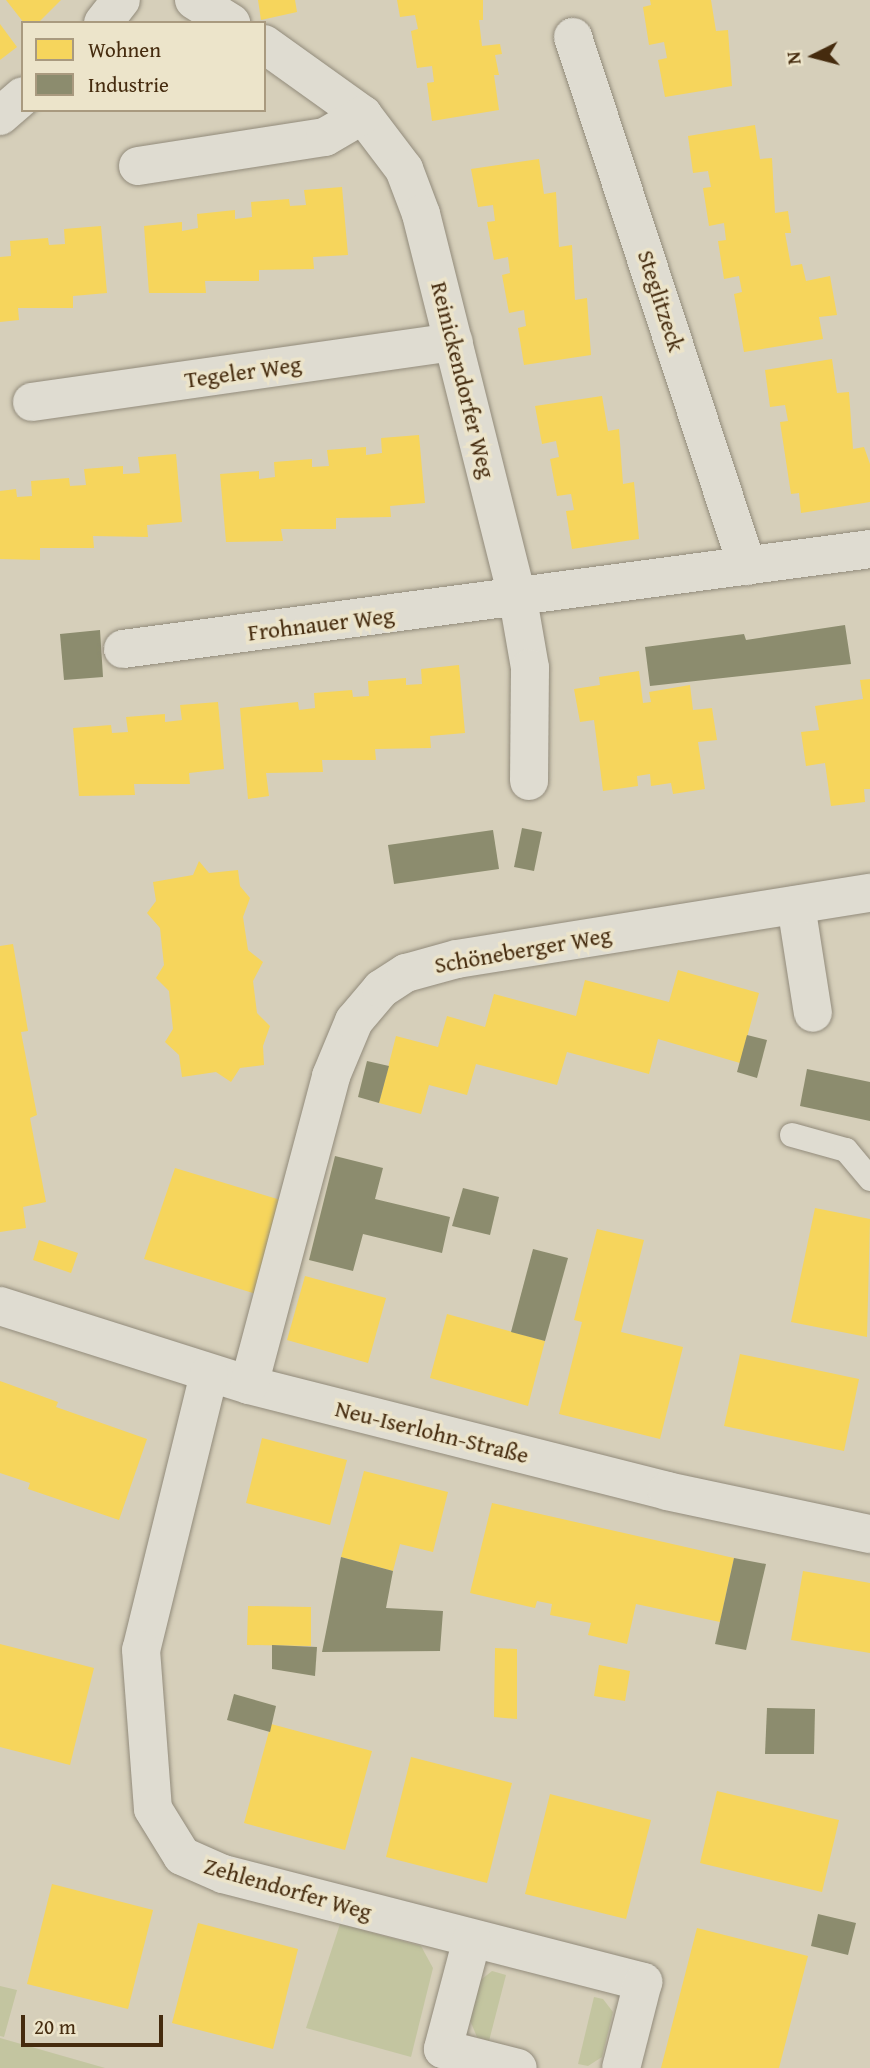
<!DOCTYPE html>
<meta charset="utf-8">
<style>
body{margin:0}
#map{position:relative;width:870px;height:2068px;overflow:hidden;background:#d6cfba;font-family:"Gentium Book Plus",serif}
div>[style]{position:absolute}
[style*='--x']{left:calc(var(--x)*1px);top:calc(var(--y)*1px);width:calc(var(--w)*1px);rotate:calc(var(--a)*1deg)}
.green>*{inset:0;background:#c3c5a0}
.homes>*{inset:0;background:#f6d55c}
.industry>*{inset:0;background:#8c8c6e}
.roads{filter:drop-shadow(0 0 2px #928b7b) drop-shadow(0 0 2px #928b7b)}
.lane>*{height:24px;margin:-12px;padding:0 12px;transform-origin:12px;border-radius:12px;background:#dfdcd1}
.street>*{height:38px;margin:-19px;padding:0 19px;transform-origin:19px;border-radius:19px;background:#dfdcd1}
span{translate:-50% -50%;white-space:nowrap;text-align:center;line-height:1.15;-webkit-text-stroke:7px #ece4ca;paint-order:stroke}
.street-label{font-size:23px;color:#452b0e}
.legend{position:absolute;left:21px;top:21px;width:245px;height:91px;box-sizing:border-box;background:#ece4ca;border:2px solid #a99a7f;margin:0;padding:9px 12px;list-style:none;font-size:21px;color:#452b0e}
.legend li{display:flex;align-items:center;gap:14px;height:35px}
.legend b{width:35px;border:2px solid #a99a7f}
.north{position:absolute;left:779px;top:21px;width:70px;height:70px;-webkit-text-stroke:5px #ece4ca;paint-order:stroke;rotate:264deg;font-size:19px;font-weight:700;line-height:28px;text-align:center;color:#452b0e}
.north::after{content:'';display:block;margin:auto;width:24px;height:32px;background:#452b0e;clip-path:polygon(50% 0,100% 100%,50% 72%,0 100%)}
.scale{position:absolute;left:21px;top:2015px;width:142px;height:32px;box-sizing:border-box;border:4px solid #452b0e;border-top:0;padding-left:9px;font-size:21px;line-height:24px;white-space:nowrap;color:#452b0e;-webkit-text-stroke:5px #ece4ca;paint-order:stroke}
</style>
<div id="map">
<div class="green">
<i style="clip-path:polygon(340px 1924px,421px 1946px,433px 1968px,411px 2057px,306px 2028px)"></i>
<i style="clip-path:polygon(492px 1971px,506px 1975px,489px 2041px,477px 2037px,469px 2018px,477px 1983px)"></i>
<i style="clip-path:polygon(0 1986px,17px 1990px,4px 2037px,0 2036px)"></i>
<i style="clip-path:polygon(594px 1997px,603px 1999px,613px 2012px,602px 2057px,588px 2066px,578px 2064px)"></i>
<i style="clip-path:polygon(0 2038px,105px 2068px,0 2068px)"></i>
</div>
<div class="homes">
<i style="clip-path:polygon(6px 0,61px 0,38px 23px,24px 23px)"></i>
<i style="clip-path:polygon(258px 0,295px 0,297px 12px,261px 20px)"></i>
<i style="clip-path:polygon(397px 0,483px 0,483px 20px,479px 20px,482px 46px,500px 44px,502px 54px,495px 55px,499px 75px,494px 75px,499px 110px,432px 121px,427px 83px,434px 82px,432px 66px,417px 68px,411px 31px,418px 29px,415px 15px,400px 17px)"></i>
<i style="clip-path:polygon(650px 0,711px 0,716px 31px,728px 30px,732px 86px,665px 97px,658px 60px,667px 58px,664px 42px,649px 45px,643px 7px,651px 5px)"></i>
<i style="clip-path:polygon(0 24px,17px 47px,0 60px)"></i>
<i style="clip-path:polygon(755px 125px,760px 159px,772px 158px,775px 213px,788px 211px,791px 233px,785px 233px,791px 266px,802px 264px,806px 281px,830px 276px,837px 315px,819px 317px,823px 339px,744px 352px,734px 294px,742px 292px,739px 276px,724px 279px,718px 241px,726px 240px,724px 223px,709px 226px,703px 188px,711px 187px,708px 171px,693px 173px,688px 136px)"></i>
<i style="clip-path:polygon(539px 159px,544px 194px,556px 192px,559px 247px,572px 245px,575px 300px,587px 298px,591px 355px,524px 365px,518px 328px,526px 326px,524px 310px,509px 313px,502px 275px,510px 273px,508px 257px,494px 260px,487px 222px,495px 221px,493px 205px,478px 207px,471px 169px)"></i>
<i style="clip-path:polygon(342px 187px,348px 255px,313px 257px,314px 269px,259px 270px,259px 281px,205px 281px,206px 293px,149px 293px,144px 226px,182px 222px,182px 231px,198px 228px,197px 214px,235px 210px,235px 219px,252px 217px,251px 202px,289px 199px,290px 206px,306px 205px,304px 190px)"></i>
<i style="clip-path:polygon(101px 226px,107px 293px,73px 296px,73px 308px,18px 308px,19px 320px,0 322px,0 257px,11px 256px,10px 241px,48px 238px,49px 245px,65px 244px,64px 229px)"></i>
<i style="clip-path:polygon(832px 359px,837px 393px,849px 392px,853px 449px,864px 447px,870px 464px,870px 502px,801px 513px,799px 493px,791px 494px,780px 422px,788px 421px,785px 405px,770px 407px,765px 370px)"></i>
<i style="clip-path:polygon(602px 396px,608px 431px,619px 429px,623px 484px,634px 482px,639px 539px,572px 549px,566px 511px,574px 510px,571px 494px,557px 496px,550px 459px,559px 457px,556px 441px,542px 444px,535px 406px)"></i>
<i style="clip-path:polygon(419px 435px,425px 503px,390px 506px,391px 517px,336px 518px,336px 529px,281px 529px,283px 541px,226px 542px,220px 474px,259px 471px,259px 479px,275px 477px,274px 462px,312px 459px,312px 467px,329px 466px,327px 450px,366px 447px,366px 455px,382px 453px,381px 438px)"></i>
<i style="clip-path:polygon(176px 454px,182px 522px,147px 525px,148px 537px,93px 536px,94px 548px,40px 548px,40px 560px,0 559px,0 491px,16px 489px,17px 497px,32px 496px,31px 481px,69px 478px,70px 486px,86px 485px,84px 469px,123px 466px,123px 474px,140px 473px,138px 457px)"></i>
<i style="clip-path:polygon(459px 665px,465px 733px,430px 736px,431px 748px,375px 749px,376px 760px,322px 760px,323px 772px,266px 773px,269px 796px,248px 799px,240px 708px,298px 702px,299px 710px,315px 708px,314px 693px,352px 690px,353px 697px,369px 696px,368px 681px,406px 678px,406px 685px,422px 684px,421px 669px)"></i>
<i style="clip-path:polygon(639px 671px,643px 703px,651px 702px,649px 692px,690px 685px,693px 710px,712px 708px,717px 740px,698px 742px,705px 789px,673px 794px,671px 783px,651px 786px,650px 774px,637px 776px,638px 786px,603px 791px,594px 720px,580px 722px,574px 689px,600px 685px,599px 677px)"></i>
<i style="clip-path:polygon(870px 679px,870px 789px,864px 789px,865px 802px,831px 806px,825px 763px,806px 766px,801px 732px,819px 730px,815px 706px,863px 699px,860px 680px)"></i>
<i style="clip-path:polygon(218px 702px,224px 769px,189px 773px,190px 784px,134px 784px,135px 795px,79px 796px,73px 728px,111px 725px,112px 733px,128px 732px,126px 717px,165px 714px,165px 722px,182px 720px,180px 705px)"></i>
<i style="clip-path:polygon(199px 861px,209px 873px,238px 870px,240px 886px,250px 898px,243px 917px,248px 950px,263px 962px,253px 981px,257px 1013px,270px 1026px,263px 1046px,264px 1065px,240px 1068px,231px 1082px,216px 1072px,182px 1077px,179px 1055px,165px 1042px,173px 1029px,169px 991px,156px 978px,164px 965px,162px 947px,160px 928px,147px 913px,156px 901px,153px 882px,193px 875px)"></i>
<i style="clip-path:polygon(13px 944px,28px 1031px,21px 1032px,37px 1115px,30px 1118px,46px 1202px,23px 1207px,26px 1228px,0 1232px,0 946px)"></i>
<i style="clip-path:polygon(678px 970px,759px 993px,740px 1063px,658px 1039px,649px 1074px,567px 1052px,557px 1085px,476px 1064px,467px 1095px,429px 1085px,421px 1114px,379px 1103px,396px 1036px,438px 1047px,447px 1016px,485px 1027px,494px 994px,576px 1016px,585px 980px,669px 1002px)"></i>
<i style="clip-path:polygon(175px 1168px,284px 1201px,256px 1294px,144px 1259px)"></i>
<i style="clip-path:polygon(815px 1208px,870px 1219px,867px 1337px,791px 1322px)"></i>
<i style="clip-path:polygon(597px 1229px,644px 1240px,621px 1332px,683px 1347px,660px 1439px,559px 1414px,582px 1322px,574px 1320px)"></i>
<i style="clip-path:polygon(39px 1240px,78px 1253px,71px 1273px,33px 1260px)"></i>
<i style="clip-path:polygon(305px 1276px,386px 1298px,368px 1363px,287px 1340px)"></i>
<i style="clip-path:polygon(447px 1314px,545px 1341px,528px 1406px,430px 1378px)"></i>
<i style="clip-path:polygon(740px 1354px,859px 1379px,844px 1451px,724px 1426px)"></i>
<i style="clip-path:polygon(0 1381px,58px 1402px,56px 1407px,147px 1439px,119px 1520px,28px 1489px,30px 1483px,0 1473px)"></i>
<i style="clip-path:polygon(262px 1438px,347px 1460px,330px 1525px,246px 1503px)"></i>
<i style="clip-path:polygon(364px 1471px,448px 1492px,433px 1552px,400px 1544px,393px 1571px,341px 1557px)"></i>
<i style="clip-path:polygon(492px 1503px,734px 1558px,720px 1622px,636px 1604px,627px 1644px,588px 1635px,591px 1623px,550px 1615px,552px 1604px,537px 1601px,535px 1608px,470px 1593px)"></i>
<i style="clip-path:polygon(803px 1571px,870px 1583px,870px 1653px,791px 1640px)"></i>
<i style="clip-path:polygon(248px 1606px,311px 1607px,311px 1646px,247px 1645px)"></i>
<i style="clip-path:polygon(0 1644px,94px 1668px,70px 1765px,0 1747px)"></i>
<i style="clip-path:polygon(495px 1648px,517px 1649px,517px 1719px,494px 1717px)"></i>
<i style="clip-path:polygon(599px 1665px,630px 1671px,625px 1701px,594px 1696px)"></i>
<i style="clip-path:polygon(271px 1724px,372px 1751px,345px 1850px,244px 1823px)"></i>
<i style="clip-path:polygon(411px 1757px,512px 1783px,487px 1883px,386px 1857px)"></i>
<i style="clip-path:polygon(717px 1791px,839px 1820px,822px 1892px,700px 1863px)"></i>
<i style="clip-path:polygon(550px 1794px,651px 1820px,626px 1919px,525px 1894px)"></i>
<i style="clip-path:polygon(52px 1884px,153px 1910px,128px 2009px,27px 1984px)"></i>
<i style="clip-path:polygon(198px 1923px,298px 1949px,273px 2049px,172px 2023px)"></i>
<i style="clip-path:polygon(697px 1928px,808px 1956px,779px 2068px,661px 2068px)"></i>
</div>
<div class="industry">
<i style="clip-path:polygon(845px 625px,851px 664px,650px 686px,645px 647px,744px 634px,746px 640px)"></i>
<i style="clip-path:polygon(100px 630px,103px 677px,64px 680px,60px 634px)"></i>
<i style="clip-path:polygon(522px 828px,542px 832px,534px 871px,514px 867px)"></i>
<i style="clip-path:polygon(493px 830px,499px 869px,394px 884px,388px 845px)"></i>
<i style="clip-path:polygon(747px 1035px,767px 1040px,757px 1078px,737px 1072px)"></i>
<i style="clip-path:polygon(367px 1061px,389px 1066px,379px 1103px,358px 1097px)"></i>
<i style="clip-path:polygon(807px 1069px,870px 1082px,870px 1121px,800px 1106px)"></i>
<i style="clip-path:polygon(335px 1156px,383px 1168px,375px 1199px,450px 1217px,442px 1253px,363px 1234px,353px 1271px,309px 1260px)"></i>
<i style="clip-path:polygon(463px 1188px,499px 1197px,490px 1235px,452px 1226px)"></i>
<i style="clip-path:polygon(533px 1249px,568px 1258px,545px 1341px,511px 1332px)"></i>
<i style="clip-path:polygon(341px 1557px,393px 1571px,386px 1608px,443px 1611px,440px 1651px,322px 1652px)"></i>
<i style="clip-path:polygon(734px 1558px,766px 1564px,746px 1650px,715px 1644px)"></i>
<i style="clip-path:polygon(272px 1645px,317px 1647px,315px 1676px,272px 1669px)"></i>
<i style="clip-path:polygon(234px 1694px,276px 1706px,270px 1732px,227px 1720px)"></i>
<i style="clip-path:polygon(767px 1708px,815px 1709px,814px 1754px,765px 1754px)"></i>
<i style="clip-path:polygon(818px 1914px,856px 1923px,848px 1955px,811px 1946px)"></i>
</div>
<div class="roads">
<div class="lane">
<i style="--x:792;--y:1135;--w:56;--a:15.5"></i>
<i style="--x:846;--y:1150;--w:38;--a:50"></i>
</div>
<div class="street">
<i style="--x:194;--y:0;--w:44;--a:31.9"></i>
<i style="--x:103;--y:23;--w:29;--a:-52"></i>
<i style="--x:573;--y:37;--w:557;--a:71.79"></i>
<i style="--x:264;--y:44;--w:122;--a:35.6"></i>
<i style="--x:363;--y:115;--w:68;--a:52.8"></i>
<i style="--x:404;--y:169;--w:48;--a:69.3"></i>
<i style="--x:421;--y:214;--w:397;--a:75.9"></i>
<i style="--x:518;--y:599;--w:70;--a:80.1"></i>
<i style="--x:530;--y:668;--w:113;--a:90.5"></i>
<i style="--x:0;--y:116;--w:30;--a:-41"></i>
<i style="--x:138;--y:166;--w:189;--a:-8.8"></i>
<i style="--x:325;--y:137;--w:44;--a:-30.1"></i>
<i style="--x:32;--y:402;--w:426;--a:-8.1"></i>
<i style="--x:123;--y:649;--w:754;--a:-7.62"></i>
<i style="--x:796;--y:905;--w:109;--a:81.1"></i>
<i style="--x:0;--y:1306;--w:261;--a:17.6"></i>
<i style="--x:249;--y:1385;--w:431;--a:14.2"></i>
<i style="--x:667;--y:1491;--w:208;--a:12"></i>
<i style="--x:209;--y:1374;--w:284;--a:103.8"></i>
<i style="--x:141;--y:1650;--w:159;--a:85.7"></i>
<i style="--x:153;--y:1809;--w:55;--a:58.3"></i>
<i style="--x:182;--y:1856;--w:45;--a:23.7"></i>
<i style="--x:223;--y:1874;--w:434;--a:14.4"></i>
<i style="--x:643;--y:1982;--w:89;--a:104.3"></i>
<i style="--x:249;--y:1385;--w:320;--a:-75.1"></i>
<i style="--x:331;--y:1076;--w:60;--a:-67.3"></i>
<i style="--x:354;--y:1021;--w:42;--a:-49.8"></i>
<i style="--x:381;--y:989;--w:30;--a:-33"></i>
<i style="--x:406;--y:973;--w:53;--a:-15.4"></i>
<i style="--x:457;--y:959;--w:418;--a:-9.1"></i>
<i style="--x:472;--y:1939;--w:114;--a:104.8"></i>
<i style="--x:443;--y:2049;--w:77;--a:14.2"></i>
</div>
</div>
<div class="street-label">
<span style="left:661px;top:301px;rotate:72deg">Steglitzeck</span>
<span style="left:243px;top:372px;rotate:-8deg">Tegeler Weg</span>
<span style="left:463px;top:380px;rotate:76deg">Reinickendorfer Weg</span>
<span style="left:321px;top:624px;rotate:-7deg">Frohnauer Weg</span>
<span style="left:523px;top:950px;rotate:-10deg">Schöneberger Weg</span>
<span style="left:432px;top:1432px;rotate:14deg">Neu-Iserlohn-Straße</span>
<span style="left:288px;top:1889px;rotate:16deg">Zehlendorfer Weg</span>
</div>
<ul class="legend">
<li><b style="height:19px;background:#f6d55c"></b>Wohnen</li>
<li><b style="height:19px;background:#8c8c6e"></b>Industrie</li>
</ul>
<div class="north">N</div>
<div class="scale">20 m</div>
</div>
